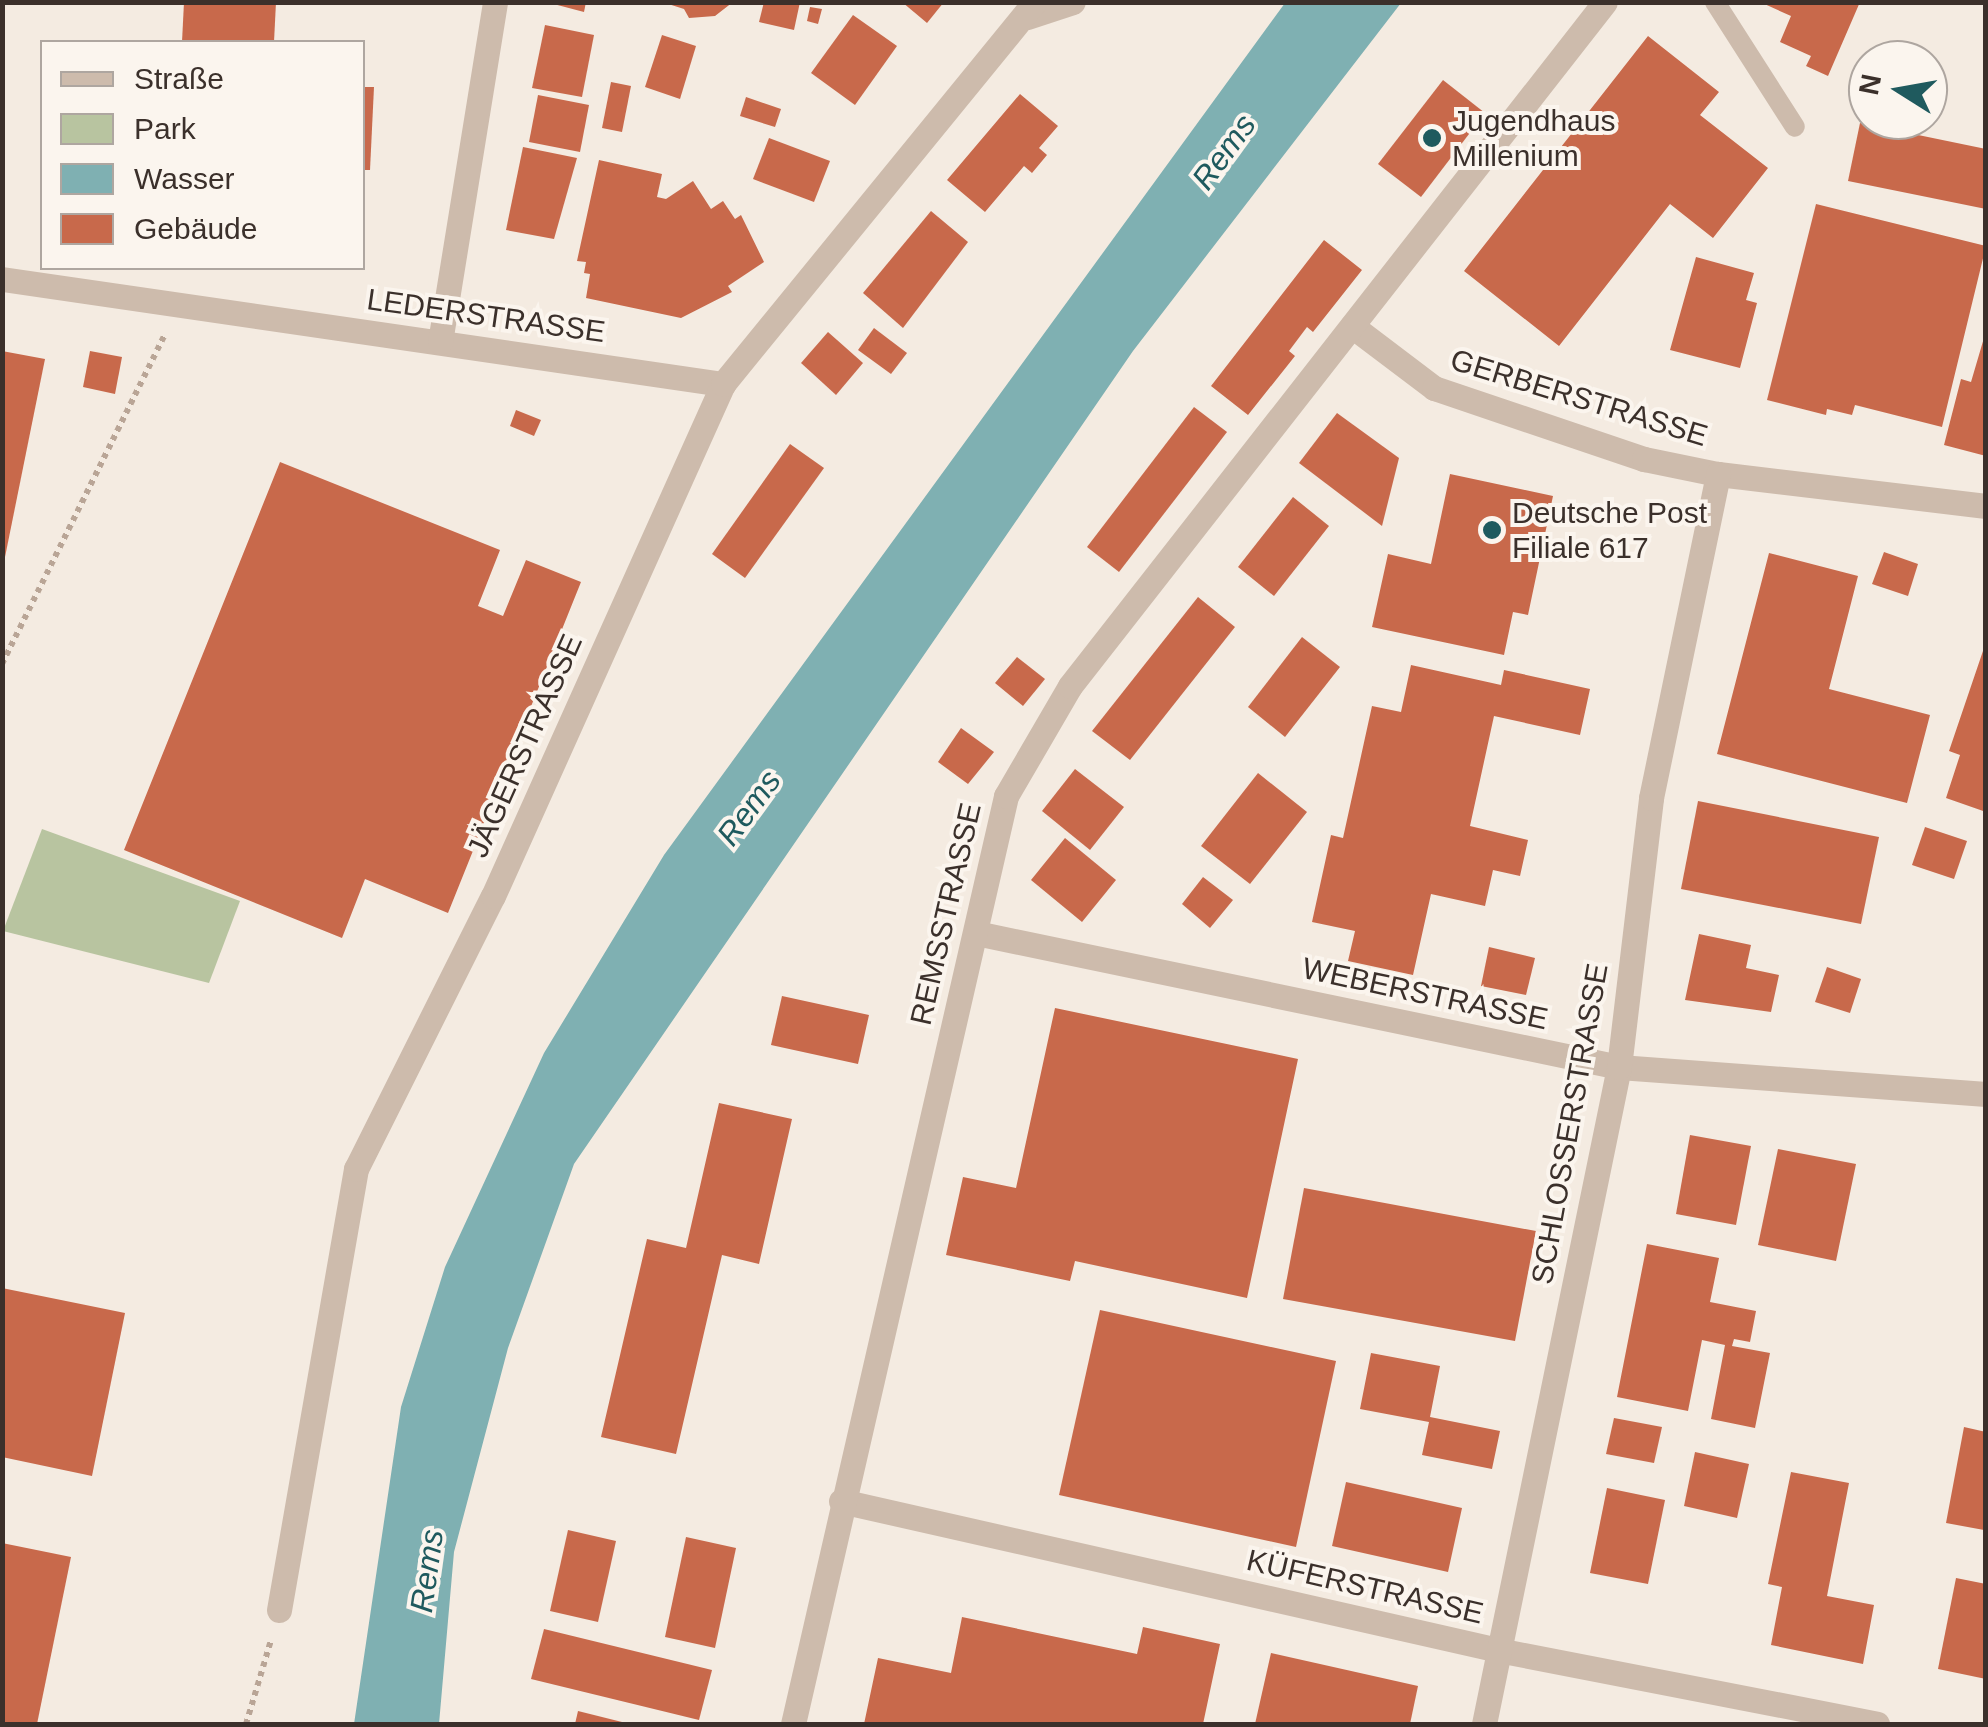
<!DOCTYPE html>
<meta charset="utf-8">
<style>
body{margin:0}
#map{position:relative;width:1988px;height:1727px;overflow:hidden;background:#f4ebe1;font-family:Arial,sans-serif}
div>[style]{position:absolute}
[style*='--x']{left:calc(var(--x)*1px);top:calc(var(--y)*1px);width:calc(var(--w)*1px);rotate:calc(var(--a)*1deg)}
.green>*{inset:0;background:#b8c4a0}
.water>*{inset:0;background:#7fb0b2}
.building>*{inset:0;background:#c8694b}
.path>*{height:6px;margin-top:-3px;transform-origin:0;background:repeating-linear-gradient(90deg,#b9a596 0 5px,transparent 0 10px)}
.lane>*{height:20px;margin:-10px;padding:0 10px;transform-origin:10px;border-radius:10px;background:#cdbbac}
.street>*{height:25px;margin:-12.5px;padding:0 12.5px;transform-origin:12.5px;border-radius:12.5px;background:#cdbbac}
.dots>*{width:28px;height:28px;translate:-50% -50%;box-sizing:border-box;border:5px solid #fbf5ee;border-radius:50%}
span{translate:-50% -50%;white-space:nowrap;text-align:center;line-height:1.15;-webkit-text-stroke:8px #fbf5ee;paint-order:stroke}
.poi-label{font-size:30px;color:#3b302b}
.left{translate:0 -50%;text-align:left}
.street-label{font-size:30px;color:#3b302b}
.water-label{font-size:32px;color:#1f5a5e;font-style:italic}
.frame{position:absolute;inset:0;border:5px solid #3b302b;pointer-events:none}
.legend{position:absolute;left:40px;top:40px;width:325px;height:230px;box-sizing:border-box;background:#fbf5ee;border:2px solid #aea6a0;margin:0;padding:12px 18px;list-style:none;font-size:30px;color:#3b302b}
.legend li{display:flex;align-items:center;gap:20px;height:50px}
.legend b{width:50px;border:2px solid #aea6a0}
.north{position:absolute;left:1848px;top:40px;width:100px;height:100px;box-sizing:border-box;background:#fbf5ee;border:2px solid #aea6a0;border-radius:50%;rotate:281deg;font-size:28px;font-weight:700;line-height:40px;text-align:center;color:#3b302b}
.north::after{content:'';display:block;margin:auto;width:35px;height:45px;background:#1f5a5e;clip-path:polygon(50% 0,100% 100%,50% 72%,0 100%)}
</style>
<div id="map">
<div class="green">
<i style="clip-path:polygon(42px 829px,240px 901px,209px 983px,3px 931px)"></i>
</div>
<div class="water">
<i style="clip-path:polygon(1285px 3px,1401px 3px,1133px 351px,574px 1164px,508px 1348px,454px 1552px,439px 1724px,354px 1724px,401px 1407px,445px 1267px,544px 1053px,664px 855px)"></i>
</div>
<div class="building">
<i style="clip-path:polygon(184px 2px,276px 2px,274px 42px,182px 42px)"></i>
<i style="clip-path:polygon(546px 2px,586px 2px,584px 12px)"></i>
<i style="clip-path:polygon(662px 2px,733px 2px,715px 16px,689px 18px,684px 9px)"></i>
<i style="clip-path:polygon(764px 2px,800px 2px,794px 30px,759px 22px)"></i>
<i style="clip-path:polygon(902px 2px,944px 2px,927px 23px)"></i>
<i style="clip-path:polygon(1760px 2px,1860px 2px,1828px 76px,1806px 66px,1811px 56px,1780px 42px,1791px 16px)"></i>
<i style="clip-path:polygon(810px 7px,822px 9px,818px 24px,807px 21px)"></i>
<i style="clip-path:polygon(853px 15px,897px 46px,855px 105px,811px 73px)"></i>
<i style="clip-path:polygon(545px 25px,594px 35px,582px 97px,532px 88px)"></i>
<i style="clip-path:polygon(662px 35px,696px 46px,680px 99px,645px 87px)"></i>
<i style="clip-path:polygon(1648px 36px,1719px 92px,1700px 115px,1768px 168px,1713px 238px,1670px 204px,1559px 346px,1464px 271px)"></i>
<i style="clip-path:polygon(1443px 80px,1485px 113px,1421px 197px,1378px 164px)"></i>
<i style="clip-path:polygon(611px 82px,631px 86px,622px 132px,602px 128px)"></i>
<i style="clip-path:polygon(362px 87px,374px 87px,370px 170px,362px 170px)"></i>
<i style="clip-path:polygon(1020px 94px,1058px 126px,1039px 148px,1047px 155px,1032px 173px,1024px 166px,985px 212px,947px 180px)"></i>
<i style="clip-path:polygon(538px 95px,589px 105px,580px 152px,529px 142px)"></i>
<i style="clip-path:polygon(746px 97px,781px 109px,775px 127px,740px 116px)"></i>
<i style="clip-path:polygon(1860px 123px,1986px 149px,1986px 209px,1848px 181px)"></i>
<i style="clip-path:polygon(769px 138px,830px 161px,814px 202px,753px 179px)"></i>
<i style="clip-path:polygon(523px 147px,577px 158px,554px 239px,506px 230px)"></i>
<i style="clip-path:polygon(599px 160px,662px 174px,657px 197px,666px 199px,693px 181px,711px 209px,723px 201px,735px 219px,741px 215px,764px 262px,728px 286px,732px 292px,681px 318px,586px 298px,590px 274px,584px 273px,586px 262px,577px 261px)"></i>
<i style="clip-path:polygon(1816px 204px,1986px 246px,1942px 427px,1855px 405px,1852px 415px,1827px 409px,1826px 415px,1767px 400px)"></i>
<i style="clip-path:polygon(931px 211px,968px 242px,903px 328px,863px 293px)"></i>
<i style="clip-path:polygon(1324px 240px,1362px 270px,1313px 332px,1307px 327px,1289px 351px,1295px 356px,1248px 415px,1211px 386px)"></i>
<i style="clip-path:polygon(1696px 257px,1754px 273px,1746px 300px,1757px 303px,1740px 368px,1670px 350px)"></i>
<i style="clip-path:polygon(874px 328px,907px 353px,891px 374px,858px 350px)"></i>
<i style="clip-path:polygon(1986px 331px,1986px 456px,1944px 445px,1961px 379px,1971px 382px)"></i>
<i style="clip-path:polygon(828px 332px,863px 363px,836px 395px,801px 363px)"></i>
<i style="clip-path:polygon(2px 351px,45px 359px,4px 562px,2px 562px)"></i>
<i style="clip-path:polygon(90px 351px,122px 357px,115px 394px,83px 387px)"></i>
<i style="clip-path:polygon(1194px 407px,1227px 432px,1119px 572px,1087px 547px)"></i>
<i style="clip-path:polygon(516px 410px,541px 420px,534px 436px,510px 426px)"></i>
<i style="clip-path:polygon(1337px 413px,1399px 458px,1382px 526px,1299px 463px)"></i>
<i style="clip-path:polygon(790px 444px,824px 468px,745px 578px,712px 554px)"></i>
<i style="clip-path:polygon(280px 462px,500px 550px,478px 606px,503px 616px,526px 560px,581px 582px,448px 913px,365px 879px,342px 938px,124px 850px)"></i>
<i style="clip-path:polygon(1450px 474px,1553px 496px,1528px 615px,1513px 612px,1504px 655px,1372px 627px,1388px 554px,1431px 564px)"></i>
<i style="clip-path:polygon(1293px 497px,1329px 526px,1274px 596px,1238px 567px)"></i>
<i style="clip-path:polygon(1884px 552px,1918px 564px,1908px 596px,1872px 584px)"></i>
<i style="clip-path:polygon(1769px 553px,1858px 576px,1829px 689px,1930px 715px,1907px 803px,1717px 754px)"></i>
<i style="clip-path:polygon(1198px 597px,1235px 627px,1130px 760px,1092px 731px)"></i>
<i style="clip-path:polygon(1302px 637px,1340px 667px,1285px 737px,1248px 707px)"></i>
<i style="clip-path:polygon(1985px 645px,1986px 645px,1986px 812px,1946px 798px,1960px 755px,1949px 751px)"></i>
<i style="clip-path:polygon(1017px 657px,1045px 679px,1023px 706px,995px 683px)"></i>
<i style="clip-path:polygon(1411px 665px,1501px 685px,1504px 670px,1590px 689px,1580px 735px,1494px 716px,1470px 826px,1528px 840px,1520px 876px,1493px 870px,1485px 906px,1431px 894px,1413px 975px,1348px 961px,1355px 931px,1312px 922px,1331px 835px,1343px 838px,1372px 706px,1401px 712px)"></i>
<i style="clip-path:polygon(961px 728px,994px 752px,968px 784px,938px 762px)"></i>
<i style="clip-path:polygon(1075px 769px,1124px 807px,1090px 850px,1042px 811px)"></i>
<i style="clip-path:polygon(1258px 773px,1307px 812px,1250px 884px,1201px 846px)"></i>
<i style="clip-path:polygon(1698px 801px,1879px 837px,1861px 924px,1681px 889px)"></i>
<i style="clip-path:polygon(1925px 827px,1967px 841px,1954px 879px,1912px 865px)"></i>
<i style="clip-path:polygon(1065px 838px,1116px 880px,1082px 922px,1031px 880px)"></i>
<i style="clip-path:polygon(1203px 877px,1233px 900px,1210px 928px,1182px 904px)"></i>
<i style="clip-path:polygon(1699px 934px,1751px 945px,1746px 968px,1779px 975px,1771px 1012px,1685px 1000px)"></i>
<i style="clip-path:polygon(1489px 947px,1535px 958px,1526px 995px,1481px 986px)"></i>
<i style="clip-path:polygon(1827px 967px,1861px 979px,1850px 1013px,1815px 1002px)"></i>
<i style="clip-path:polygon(782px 996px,869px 1015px,858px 1064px,771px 1045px)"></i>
<i style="clip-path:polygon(1055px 1008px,1298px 1059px,1247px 1298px,1075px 1261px,1070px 1281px,946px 1255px,963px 1177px,1016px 1188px)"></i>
<i style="clip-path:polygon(719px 1103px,792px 1119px,759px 1264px,722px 1255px,676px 1454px,601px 1437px,647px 1239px,686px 1248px)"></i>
<i style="clip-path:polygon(1690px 1135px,1751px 1146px,1736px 1225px,1676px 1214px)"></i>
<i style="clip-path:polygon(1778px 1149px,1856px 1164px,1836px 1261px,1758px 1245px)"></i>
<i style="clip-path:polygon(1304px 1188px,1536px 1231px,1515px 1341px,1283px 1299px)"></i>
<i style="clip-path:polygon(1647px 1244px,1719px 1258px,1710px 1302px,1756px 1311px,1750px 1342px,1734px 1339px,1732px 1346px,1770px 1353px,1755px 1428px,1711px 1419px,1725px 1345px,1702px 1340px,1688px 1411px,1617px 1397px)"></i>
<i style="clip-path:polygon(2px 1288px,125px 1313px,92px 1476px,2px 1457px)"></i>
<i style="clip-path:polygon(1100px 1310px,1336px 1361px,1296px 1547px,1059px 1495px)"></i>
<i style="clip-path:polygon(1371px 1353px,1440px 1366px,1430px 1417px,1500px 1431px,1492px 1469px,1422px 1455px,1429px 1422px,1360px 1409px)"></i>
<i style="clip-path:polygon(1614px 1418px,1662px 1427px,1654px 1463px,1606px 1454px)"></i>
<i style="clip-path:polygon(1964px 1427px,1986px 1432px,1984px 1530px,1946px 1523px)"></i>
<i style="clip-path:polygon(1695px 1452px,1749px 1464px,1737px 1518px,1684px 1506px)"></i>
<i style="clip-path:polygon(1791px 1472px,1849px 1483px,1827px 1596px,1874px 1605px,1863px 1664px,1771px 1645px,1782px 1587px,1768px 1584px)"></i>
<i style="clip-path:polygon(1346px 1482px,1462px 1508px,1448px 1572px,1332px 1546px)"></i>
<i style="clip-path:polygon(1607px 1488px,1665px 1500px,1648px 1584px,1590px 1573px)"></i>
<i style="clip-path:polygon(568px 1530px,616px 1541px,598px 1622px,550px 1611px)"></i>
<i style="clip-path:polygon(686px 1537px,736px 1548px,715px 1648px,665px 1637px)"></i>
<i style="clip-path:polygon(2px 1543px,71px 1557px,37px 1724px,2px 1724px)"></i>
<i style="clip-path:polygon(1956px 1578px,1986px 1584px,1986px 1679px,1938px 1669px)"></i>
<i style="clip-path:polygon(962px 1617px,1137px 1654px,1143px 1627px,1220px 1644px,1203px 1724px,864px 1724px,878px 1658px,951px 1673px)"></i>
<i style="clip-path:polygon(544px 1629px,712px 1670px,699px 1720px,531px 1679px)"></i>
<i style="clip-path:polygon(1271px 1653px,1418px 1686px,1410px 1724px,1255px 1724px)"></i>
<i style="clip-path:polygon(578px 1711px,626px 1723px,626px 1724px,575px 1724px)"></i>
</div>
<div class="path">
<i style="--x:2;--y:664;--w:368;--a:-63.7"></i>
<i style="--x:246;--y:1724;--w:88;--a:-73.4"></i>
</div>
<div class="lane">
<i style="--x:1715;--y:2;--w:148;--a:57.4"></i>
</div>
<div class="street">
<i style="--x:1027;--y:17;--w:48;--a:-18.1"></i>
<i style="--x:2;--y:279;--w:729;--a:8.29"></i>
<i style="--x:1352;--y:326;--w:103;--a:37.1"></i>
<i style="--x:1434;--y:388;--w:222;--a:18.7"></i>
<i style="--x:1644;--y:459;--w:76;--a:11.5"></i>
<i style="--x:1718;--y:474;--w:270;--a:6.8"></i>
<i style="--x:440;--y:342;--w:344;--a:-80.8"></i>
<i style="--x:976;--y:933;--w:657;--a:11.77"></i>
<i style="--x:1619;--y:1067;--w:368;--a:4.2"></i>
<i style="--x:841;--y:1501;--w:679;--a:12.77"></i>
<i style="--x:1503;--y:1651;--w:381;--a:11"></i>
<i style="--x:279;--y:1610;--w:448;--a:-80.1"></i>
<i style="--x:356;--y:1169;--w:305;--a:-63.4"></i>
<i style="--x:493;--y:896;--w:561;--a:-65.81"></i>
<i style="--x:723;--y:384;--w:493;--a:-50.8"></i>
<i style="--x:793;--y:1724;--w:952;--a:-77.07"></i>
<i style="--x:1006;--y:796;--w:127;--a:-59.8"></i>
<i style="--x:1070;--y:686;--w:868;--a:-51.97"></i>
<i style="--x:1484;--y:1724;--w:671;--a:-78.39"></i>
<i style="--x:1619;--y:1067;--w:271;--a:-83.2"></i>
<i style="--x:1651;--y:798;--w:331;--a:-78.3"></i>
</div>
<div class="dots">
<i style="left:1432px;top:138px;background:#1f5a5e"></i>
<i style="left:1492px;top:530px;background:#1f5a5e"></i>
</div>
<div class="poi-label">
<span class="left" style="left:1452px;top:138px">Jugendhaus<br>Millenium</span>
<span class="left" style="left:1512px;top:530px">Deutsche Post<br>Filiale 617</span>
</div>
<div class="street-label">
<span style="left:486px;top:316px;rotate:8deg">LEDERSTRASSE</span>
<span style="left:1579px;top:398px;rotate:17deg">GERBERSTRASSE</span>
<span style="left:525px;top:746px;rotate:-66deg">JÄGERSTRASSE</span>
<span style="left:946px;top:914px;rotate:-77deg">REMSSTRASSE</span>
<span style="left:1425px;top:994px;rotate:12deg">WEBERSTRASSE</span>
<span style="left:1570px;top:1124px;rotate:-80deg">SCHLOSSERSTRASSE</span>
<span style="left:1365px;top:1587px;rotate:13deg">KÜFERSTRASSE</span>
</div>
<div class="water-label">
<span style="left:1224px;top:152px;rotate:-54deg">Rems</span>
<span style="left:749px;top:808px;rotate:-54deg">Rems</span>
<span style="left:427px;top:1571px;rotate:-82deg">Rems</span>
</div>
<div class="frame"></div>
<ul class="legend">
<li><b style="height:12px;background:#cdbbac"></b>Straße</li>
<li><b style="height:28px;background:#b8c4a0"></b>Park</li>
<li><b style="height:28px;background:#7fb0b2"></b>Wasser</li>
<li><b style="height:28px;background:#c8694b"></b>Gebäude</li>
</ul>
<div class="north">N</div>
</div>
